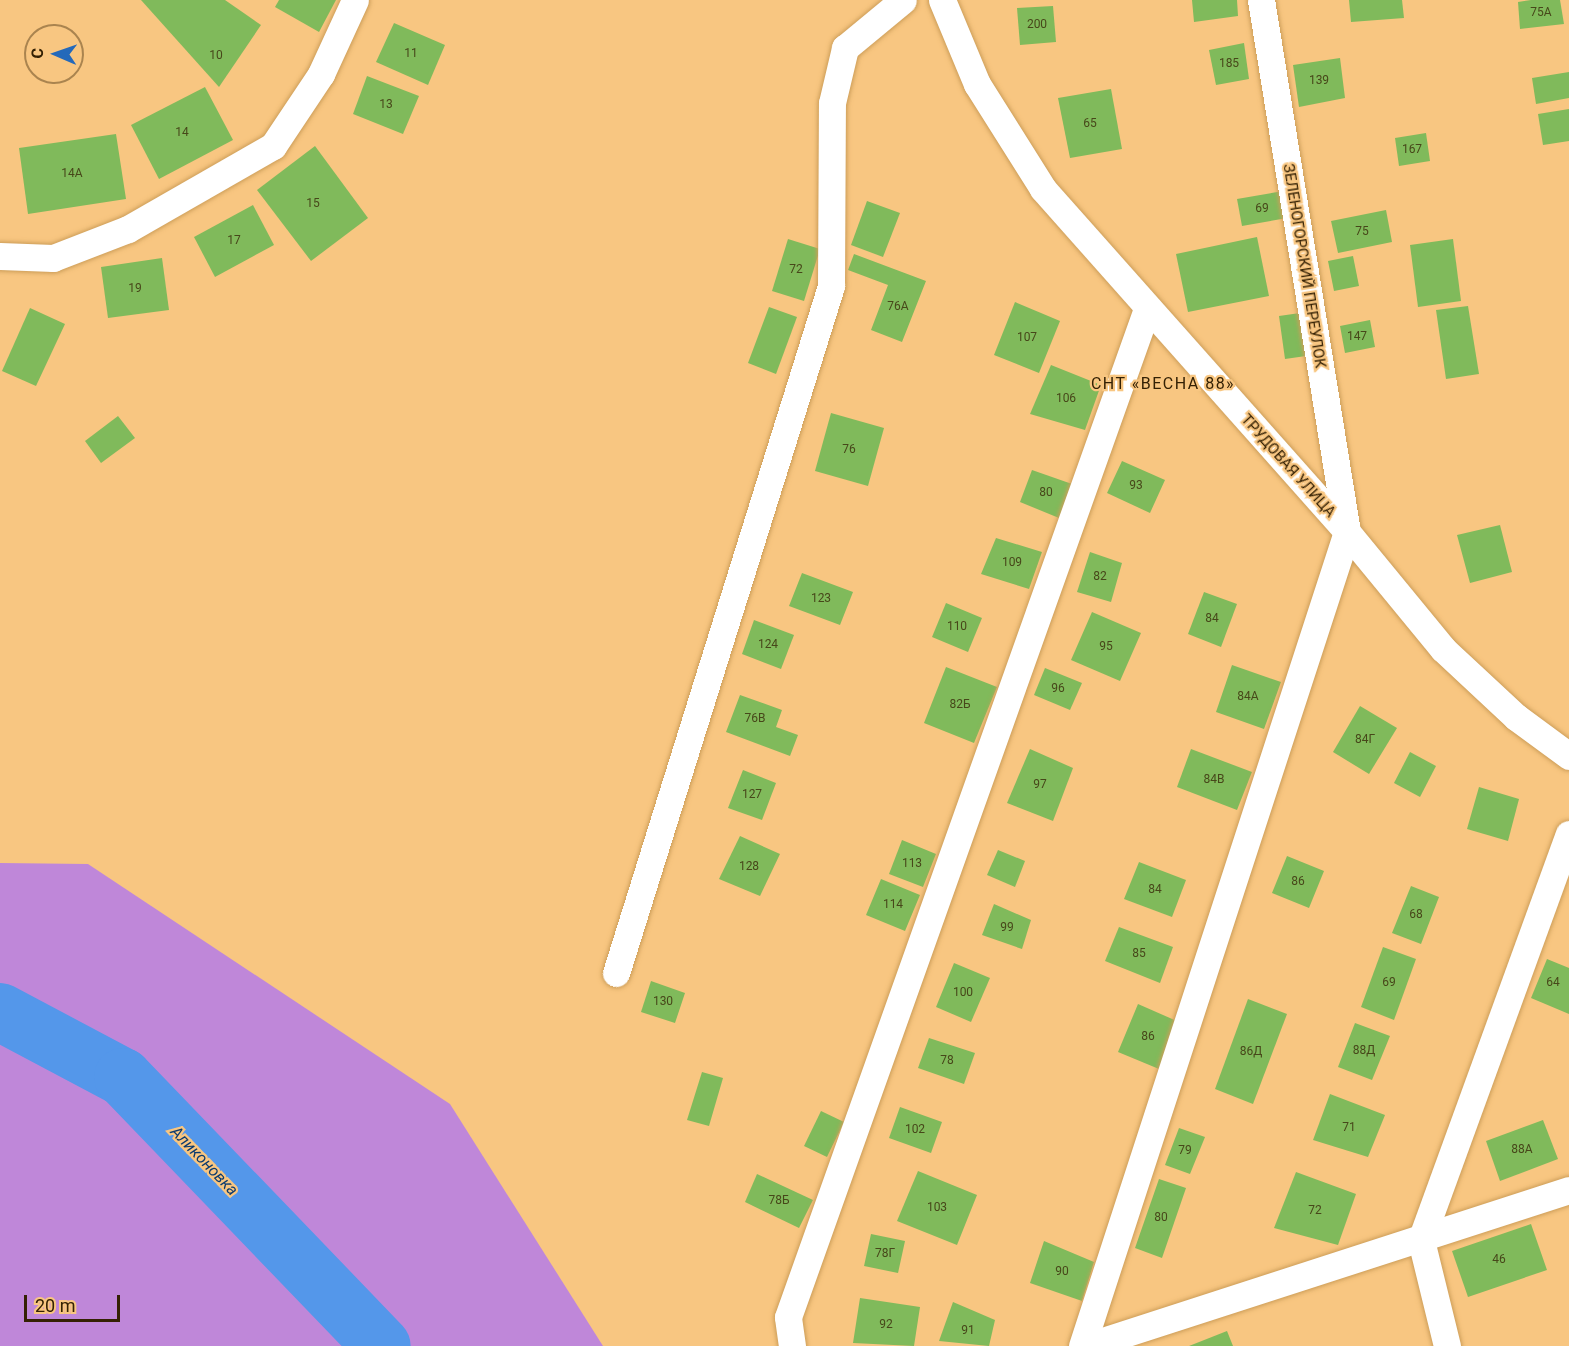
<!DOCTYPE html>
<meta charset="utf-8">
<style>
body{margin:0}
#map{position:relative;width:1569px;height:1346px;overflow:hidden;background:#f8c681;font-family:Roboto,sans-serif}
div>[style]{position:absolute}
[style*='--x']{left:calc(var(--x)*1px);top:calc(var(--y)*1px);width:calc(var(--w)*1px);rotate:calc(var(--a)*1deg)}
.green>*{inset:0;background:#bf87d9}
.river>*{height:58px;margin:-29px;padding:0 29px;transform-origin:29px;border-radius:29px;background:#5497ea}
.building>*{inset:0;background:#80ba5b}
.roads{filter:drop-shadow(0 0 2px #cd9e59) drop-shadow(0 0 2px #cd9e59)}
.street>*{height:27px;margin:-13.5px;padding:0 13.5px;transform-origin:13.5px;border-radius:13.5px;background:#fff}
span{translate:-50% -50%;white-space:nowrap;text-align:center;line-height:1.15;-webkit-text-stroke:4.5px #f8c681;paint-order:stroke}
.number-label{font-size:12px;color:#47471a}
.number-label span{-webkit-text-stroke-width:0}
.street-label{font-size:15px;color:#342104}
.neighbourhood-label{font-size:16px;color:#342104;letter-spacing:1.5px}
.water-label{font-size:16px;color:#0b3a6e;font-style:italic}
.north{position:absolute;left:24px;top:24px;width:60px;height:60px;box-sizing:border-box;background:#f8c681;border:2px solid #aa844f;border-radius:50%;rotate:272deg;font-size:16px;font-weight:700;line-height:24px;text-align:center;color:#342104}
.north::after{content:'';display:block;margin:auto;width:21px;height:27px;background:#2469ba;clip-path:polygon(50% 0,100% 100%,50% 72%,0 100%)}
.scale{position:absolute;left:24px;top:1295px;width:96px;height:27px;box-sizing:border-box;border:3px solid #342104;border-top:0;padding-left:8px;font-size:18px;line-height:21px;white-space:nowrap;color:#342104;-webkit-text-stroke:4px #f8c681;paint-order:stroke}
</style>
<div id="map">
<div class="green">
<i style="clip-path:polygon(0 863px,88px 864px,450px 1104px,603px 1346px,0 1346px)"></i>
</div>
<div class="river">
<i style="--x:0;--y:1012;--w:139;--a:27.9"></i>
<i style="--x:123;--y:1077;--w:373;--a:46.1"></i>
</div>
<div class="building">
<i style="clip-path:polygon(141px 0,225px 0,261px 25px,219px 87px)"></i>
<i style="clip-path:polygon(279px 0,336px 0,319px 32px,275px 7px)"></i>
<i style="clip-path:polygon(1192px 0,1237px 0,1238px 16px,1194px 22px)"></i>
<i style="clip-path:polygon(1349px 0,1402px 0,1404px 18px,1351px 22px)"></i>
<i style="clip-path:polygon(1531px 0,1560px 0,1564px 24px,1520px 29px,1518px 2px)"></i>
<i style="clip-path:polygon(1053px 6px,1056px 42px,1020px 45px,1017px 8px)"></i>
<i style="clip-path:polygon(394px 23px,445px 45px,428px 85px,376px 62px)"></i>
<i style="clip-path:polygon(1244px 43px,1249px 79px,1216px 85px,1209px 50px)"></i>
<i style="clip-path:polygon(1340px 58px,1345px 98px,1299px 107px,1293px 65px)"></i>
<i style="clip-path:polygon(1569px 72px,1569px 98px,1536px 104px,1532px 78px)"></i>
<i style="clip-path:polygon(367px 76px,419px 96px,403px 134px,353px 114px)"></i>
<i style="clip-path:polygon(205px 87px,233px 140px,159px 179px,131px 125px)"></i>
<i style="clip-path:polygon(1111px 89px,1122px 149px,1070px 158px,1058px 98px)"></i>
<i style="clip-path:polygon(1569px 109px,1569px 141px,1543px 145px,1538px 114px)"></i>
<i style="clip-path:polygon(1426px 133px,1430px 161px,1399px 166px,1395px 138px)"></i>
<i style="clip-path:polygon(116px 134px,126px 199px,28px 214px,19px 148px)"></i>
<i style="clip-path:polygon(315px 146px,368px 218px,311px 261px,257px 190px)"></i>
<i style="clip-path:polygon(1283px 191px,1287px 218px,1242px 226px,1237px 199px)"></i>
<i style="clip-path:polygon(867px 201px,900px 213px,883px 257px,851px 245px)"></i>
<i style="clip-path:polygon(253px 205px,274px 245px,215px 277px,194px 237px)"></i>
<i style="clip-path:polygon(1386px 210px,1392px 242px,1338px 253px,1331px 221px)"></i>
<i style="clip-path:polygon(1257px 237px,1269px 296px,1188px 312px,1176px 254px)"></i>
<i style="clip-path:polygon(788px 239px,820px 249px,804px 301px,772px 291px)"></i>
<i style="clip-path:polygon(1453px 239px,1461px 301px,1418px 307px,1410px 245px)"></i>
<i style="clip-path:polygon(854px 254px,926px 281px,902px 342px,871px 330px,888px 285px,848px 270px)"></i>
<i style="clip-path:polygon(1353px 256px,1359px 286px,1334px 291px,1328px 261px)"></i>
<i style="clip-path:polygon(162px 258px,169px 310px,108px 318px,101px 267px)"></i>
<i style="clip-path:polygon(1015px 302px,1060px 321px,1039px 373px,994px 355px)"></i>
<i style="clip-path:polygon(1468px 306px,1479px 374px,1446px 379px,1436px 310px)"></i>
<i style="clip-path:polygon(769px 307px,797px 317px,776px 374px,748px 363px)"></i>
<i style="clip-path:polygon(30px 308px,65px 324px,36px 386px,2px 371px)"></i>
<i style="clip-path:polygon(1300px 313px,1306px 356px,1285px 359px,1279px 316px)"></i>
<i style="clip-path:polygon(1370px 320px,1375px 347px,1345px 353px,1340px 326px)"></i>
<i style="clip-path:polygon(1051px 365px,1101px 385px,1085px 430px,1030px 414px)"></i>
<i style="clip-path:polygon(831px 413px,884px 428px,868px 486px,815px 471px)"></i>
<i style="clip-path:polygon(118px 416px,135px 438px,101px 463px,85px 441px)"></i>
<i style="clip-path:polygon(1122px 461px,1165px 480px,1150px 513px,1107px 493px)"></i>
<i style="clip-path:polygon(1032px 470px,1072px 484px,1059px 518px,1020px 502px)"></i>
<i style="clip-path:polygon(1500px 525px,1512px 572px,1470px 583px,1457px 535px)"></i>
<i style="clip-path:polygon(996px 538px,1042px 552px,1029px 589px,981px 574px)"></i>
<i style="clip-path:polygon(1090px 552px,1122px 563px,1111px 602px,1077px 592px)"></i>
<i style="clip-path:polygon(802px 573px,853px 592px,840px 625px,789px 606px)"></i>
<i style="clip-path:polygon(1204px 592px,1237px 604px,1221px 647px,1188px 634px)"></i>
<i style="clip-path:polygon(946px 603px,982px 618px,968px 652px,932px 637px)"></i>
<i style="clip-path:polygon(1092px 612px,1141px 633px,1120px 681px,1071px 660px)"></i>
<i style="clip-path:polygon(754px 620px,794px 635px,781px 669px,742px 654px)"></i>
<i style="clip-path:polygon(1232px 665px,1281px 682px,1264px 729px,1216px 712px)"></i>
<i style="clip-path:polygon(946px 667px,997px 687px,974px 743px,924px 723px)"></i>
<i style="clip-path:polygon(1045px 668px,1082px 683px,1070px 710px,1034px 695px)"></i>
<i style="clip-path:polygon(740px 695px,782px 710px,776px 727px,798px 735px,790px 756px,726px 732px)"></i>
<i style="clip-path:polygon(1360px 706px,1397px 728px,1369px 774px,1333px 752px)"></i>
<i style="clip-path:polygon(1030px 749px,1073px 768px,1053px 821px,1007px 803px)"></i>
<i style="clip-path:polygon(1191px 749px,1252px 772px,1237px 810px,1177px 787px)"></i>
<i style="clip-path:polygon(1410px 752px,1436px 766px,1420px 797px,1394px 783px)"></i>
<i style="clip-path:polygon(743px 770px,776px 783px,762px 820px,728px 808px)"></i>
<i style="clip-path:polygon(1479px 787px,1519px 799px,1508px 841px,1467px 829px)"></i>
<i style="clip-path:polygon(740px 836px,780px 854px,760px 896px,719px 879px)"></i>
<i style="clip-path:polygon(902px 840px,936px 854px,923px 887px,889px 874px)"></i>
<i style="clip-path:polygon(998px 850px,1025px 861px,1015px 887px,987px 875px)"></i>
<i style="clip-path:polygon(1287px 856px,1324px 871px,1309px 908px,1272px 893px)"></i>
<i style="clip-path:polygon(1139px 862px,1186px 880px,1172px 917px,1124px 899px)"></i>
<i style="clip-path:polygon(881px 879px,920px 895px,905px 931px,866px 915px)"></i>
<i style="clip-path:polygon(1411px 886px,1439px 897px,1421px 944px,1392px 933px)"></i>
<i style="clip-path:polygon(994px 904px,1031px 920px,1022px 949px,982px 935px)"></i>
<i style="clip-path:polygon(1119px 927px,1173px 947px,1160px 983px,1105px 961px)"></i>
<i style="clip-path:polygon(1383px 947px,1416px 959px,1394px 1020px,1361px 1007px)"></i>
<i style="clip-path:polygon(1547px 959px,1569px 968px,1569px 1014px,1531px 998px)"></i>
<i style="clip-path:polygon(954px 963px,990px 978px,971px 1022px,936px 1007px)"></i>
<i style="clip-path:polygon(651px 981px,685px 993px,675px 1023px,641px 1012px)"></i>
<i style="clip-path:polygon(1248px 999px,1287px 1014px,1253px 1104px,1215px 1089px)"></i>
<i style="clip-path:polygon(1138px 1004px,1179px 1022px,1159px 1069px,1118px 1052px)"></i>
<i style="clip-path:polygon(1355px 1023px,1390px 1036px,1372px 1080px,1338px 1067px)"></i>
<i style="clip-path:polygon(929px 1038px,975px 1053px,964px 1084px,918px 1068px)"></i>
<i style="clip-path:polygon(702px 1072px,723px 1078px,709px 1126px,687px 1120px)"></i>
<i style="clip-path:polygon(1330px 1094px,1385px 1115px,1368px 1157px,1313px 1140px)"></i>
<i style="clip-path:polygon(900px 1107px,942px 1122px,931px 1153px,889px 1138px)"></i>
<i style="clip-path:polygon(821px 1111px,844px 1122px,827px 1157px,804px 1146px)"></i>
<i style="clip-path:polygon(1543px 1120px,1558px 1159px,1500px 1181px,1486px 1141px)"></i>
<i style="clip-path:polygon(1179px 1128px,1205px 1137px,1190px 1174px,1165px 1165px)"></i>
<i style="clip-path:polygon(918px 1171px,977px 1195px,957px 1245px,897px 1221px)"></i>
<i style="clip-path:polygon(1296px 1172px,1356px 1194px,1338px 1245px,1274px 1228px)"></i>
<i style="clip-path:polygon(757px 1174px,813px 1200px,799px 1228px,745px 1202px)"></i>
<i style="clip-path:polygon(1159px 1179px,1186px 1188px,1162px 1258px,1135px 1248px)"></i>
<i style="clip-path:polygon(1531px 1224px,1547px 1270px,1468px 1297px,1452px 1251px)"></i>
<i style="clip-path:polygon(871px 1234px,905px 1241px,898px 1273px,864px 1266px)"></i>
<i style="clip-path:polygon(1044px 1241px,1094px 1262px,1082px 1301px,1030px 1283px)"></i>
<i style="clip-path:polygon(860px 1298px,920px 1307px,914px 1346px,853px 1343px)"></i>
<i style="clip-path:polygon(953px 1302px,995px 1320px,989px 1346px,939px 1341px)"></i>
<i style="clip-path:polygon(1227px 1331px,1233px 1346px,1189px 1346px)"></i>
</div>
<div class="roads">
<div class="street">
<i style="--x:942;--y:0;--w:91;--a:67.4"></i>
<i style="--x:977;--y:84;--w:124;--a:57.8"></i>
<i style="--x:1043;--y:189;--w:458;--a:48.4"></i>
<i style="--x:1347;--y:532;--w:151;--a:50.6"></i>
<i style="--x:1443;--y:649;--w:100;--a:43"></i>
<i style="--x:1516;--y:717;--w:66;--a:36.3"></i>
<i style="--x:0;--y:256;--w:53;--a:2.2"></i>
<i style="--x:53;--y:258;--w:80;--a:-21.1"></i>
<i style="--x:128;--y:229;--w:167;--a:-29.8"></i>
<i style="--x:273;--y:146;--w:87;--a:-56.3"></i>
<i style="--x:321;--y:74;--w:81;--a:-65.3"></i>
<i style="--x:616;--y:973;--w:720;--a:-72.62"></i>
<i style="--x:831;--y:286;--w:183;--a:-89.7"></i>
<i style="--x:832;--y:103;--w:57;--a:-76.7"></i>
<i style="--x:845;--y:48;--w:75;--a:-39.6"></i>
<i style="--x:792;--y:1346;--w:29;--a:-98"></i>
<i style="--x:788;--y:1317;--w:1070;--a:-70.4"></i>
<i style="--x:1082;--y:1346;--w:856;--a:-71.97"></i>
<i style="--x:1347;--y:532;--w:539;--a:-99.18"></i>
<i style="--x:1087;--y:1346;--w:507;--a:-17.93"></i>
<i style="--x:1447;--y:1346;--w:109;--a:-103.8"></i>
<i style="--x:1421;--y:1240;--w:432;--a:-70"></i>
</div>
</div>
<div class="number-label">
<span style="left:1541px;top:13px">75А</span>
<span style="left:1037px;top:25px">200</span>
<span style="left:411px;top:54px">11</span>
<span style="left:216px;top:56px">10</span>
<span style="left:1229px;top:64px">185</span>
<span style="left:1319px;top:81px">139</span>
<span style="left:386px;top:105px">13</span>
<span style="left:1090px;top:124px">65</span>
<span style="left:182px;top:133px">14</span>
<span style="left:1412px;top:150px">167</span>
<span style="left:72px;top:174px">14А</span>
<span style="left:313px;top:204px">15</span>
<span style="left:1262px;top:209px">69</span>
<span style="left:1362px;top:232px">75</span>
<span style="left:234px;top:241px">17</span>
<span style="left:796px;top:270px">72</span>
<span style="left:135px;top:289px">19</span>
<span style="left:898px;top:307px">76А</span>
<span style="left:1357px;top:337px">147</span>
<span style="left:1027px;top:338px">107</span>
<span style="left:1066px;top:399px">106</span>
<span style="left:849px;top:450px">76</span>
<span style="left:1136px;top:486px">93</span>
<span style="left:1046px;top:493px">80</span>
<span style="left:1012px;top:563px">109</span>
<span style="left:1100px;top:577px">82</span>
<span style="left:821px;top:599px">123</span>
<span style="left:1212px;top:619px">84</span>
<span style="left:957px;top:627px">110</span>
<span style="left:768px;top:645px">124</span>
<span style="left:1106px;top:647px">95</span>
<span style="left:1058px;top:689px">96</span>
<span style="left:1248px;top:697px">84А</span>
<span style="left:960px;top:705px">82Б</span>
<span style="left:755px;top:719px">76В</span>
<span style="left:1365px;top:740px">84Г</span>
<span style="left:1214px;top:780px">84В</span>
<span style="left:1040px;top:785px">97</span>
<span style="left:752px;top:795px">127</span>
<span style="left:912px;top:864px">113</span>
<span style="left:749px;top:867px">128</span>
<span style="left:1298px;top:882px">86</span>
<span style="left:1155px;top:890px">84</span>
<span style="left:893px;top:905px">114</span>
<span style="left:1416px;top:915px">68</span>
<span style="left:1007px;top:928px">99</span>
<span style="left:1139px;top:954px">85</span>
<span style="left:1389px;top:983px">69</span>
<span style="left:1553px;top:983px">64</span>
<span style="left:963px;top:993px">100</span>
<span style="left:663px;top:1002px">130</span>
<span style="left:1148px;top:1037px">86</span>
<span style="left:1364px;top:1051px">88Д</span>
<span style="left:1251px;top:1052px">86Д</span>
<span style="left:947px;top:1061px">78</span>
<span style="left:1349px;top:1128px">71</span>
<span style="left:915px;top:1130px">102</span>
<span style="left:1522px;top:1150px">88А</span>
<span style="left:1185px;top:1151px">79</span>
<span style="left:779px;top:1201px">78Б</span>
<span style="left:937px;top:1208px">103</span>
<span style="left:1315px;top:1211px">72</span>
<span style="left:1161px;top:1218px">80</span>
<span style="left:885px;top:1254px">78Г</span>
<span style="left:1499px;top:1260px">46</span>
<span style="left:1062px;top:1272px">90</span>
<span style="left:886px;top:1325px">92</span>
<span style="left:968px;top:1331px">91</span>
</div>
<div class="street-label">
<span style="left:1304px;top:266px;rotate:81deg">ЗЕЛЕНОГОРСКИЙ ПЕРЕУЛОК</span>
<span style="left:1288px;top:466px;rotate:48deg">ТРУДОВАЯ УЛИЦА</span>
</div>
<div class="neighbourhood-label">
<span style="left:1163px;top:384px">СНТ «ВЕСНА 88»</span>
</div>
<div class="water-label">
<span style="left:204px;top:1161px;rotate:46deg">Аликоновка</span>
</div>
<div class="north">С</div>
<div class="scale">20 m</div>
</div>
